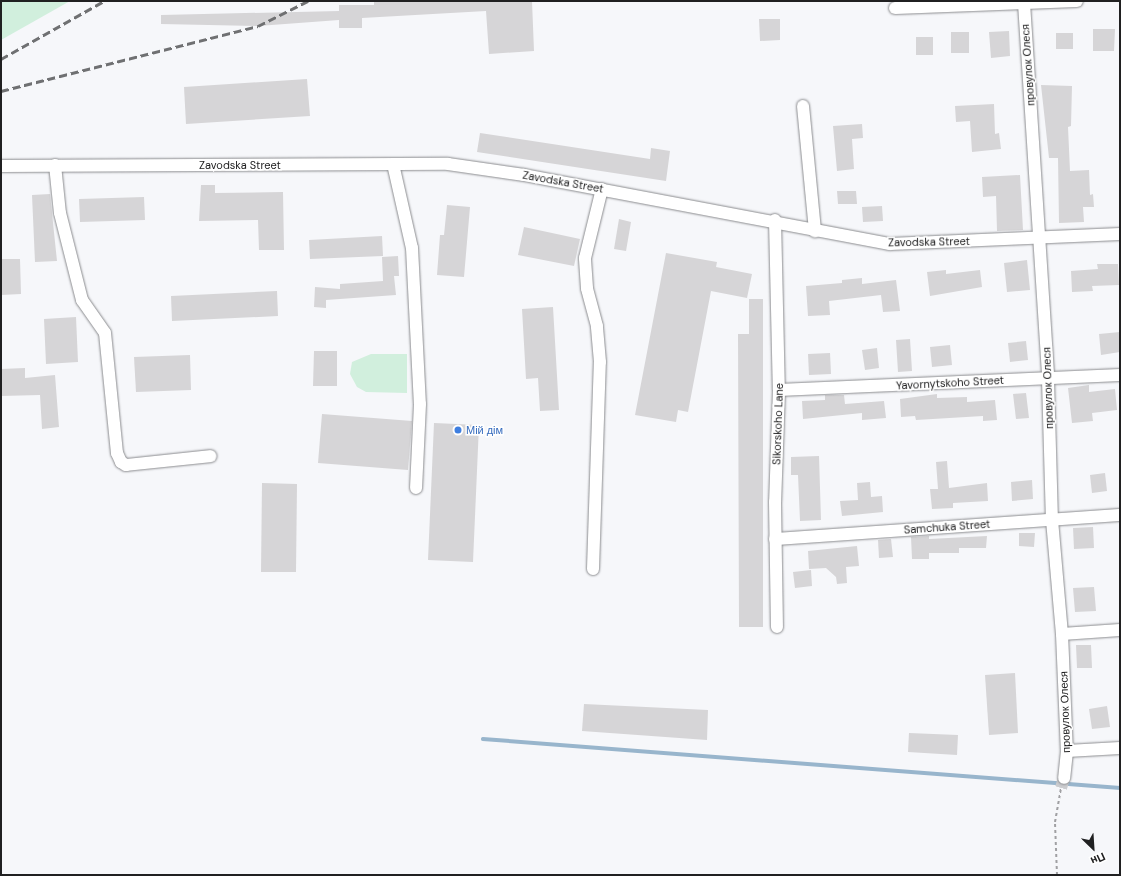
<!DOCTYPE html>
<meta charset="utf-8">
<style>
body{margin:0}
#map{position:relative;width:1121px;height:876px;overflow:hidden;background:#f6f7fa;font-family:"DM Sans",sans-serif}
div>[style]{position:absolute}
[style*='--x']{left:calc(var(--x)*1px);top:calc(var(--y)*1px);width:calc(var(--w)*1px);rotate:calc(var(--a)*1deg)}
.green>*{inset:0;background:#d1efdd}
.stream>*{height:3.5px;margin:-1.75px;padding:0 1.75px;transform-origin:1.75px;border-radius:1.75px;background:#98b5cc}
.building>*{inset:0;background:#d6d5d7}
.minor-tunnel>*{height:12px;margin-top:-6px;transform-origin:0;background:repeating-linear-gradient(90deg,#cbcccf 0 12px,transparent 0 18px)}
.path>*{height:2px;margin-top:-1px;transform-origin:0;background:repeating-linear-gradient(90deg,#a0a0a3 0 3px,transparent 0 6px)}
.roads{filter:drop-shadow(0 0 1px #8b8c8f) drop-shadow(0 0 1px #8b8c8f)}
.minor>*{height:12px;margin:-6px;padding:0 6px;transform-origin:6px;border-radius:6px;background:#fff}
.rail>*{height:3px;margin-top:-1.5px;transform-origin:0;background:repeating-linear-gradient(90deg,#6f7072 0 8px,transparent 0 12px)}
.dots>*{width:11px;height:11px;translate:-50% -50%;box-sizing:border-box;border:2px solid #fff;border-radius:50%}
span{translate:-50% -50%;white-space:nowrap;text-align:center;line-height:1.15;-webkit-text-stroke:3px #fff;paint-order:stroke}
.street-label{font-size:11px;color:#202021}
.shop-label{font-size:11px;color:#366cbe}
.left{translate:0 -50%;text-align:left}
.frame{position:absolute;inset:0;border:2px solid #202021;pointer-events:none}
.north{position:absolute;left:1073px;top:828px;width:40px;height:40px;-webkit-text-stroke:3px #fff;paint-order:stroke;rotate:155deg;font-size:11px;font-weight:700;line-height:16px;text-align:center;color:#202021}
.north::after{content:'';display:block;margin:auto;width:14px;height:18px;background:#202021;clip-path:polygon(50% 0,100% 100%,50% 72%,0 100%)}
</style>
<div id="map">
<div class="green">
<i style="clip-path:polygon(1px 1px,70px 1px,1px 40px)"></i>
<i style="clip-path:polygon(371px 354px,407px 354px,407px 393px,366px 392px,357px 387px,350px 374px,352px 362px)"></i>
</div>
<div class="stream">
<i style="--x:483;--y:739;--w:639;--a:4.4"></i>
</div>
<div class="building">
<i style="clip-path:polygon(374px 1px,532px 1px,534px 51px,489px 54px,486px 11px,362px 18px,362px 28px,339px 28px,339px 20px,258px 26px,161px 24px,161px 15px,339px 11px,339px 5px,374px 5px)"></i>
<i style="clip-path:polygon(759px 19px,780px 19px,780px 40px,760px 41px)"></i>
<i style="clip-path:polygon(1093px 29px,1115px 29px,1114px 51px,1093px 51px)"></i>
<i style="clip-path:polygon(1009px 31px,1010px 56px,991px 58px,989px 32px)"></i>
<i style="clip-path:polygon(951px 32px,969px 32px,969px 53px,951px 53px)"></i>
<i style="clip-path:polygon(1056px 33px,1073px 33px,1073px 49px,1056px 49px)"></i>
<i style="clip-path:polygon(916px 37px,933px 37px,933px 55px,916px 55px)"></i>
<i style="clip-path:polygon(307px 79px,310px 116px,186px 124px,184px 87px)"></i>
<i style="clip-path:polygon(1041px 85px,1072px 86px,1071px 126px,1068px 127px,1070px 171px,1089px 170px,1090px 195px,1093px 194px,1094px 207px,1083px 207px,1084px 222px,1059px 223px,1058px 158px,1049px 158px)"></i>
<i style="clip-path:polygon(994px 104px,995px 134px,999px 133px,1001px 149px,972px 152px,970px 121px,956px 122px,955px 106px)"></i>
<i style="clip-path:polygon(862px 124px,863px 138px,852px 139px,854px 169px,837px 171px,833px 126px)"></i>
<i style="clip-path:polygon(480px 133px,650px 159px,651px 148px,670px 151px,666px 181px,477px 152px)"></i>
<i style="clip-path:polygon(1020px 175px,1023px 230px,997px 231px,996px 196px,983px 197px,982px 177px)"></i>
<i style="clip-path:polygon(201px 185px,215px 185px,215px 193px,283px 192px,284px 250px,259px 250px,258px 220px,199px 221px)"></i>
<i style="clip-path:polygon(837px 191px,856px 191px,857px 204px,838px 204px)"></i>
<i style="clip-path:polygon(50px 194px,57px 261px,35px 262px,32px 195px)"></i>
<i style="clip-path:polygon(144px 197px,145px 220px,80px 222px,79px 199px)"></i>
<i style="clip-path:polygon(447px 205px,470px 207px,464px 277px,437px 275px,440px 235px,444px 235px)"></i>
<i style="clip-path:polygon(882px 206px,883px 221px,863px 222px,862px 207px)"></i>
<i style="clip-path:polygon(619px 219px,631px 222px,626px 251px,614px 249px)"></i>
<i style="clip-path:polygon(524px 227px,580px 239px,574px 266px,518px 255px)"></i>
<i style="clip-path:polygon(382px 236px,383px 256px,310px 259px,309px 240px)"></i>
<i style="clip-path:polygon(666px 253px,717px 262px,716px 267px,752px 274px,747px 298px,711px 291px,688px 412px,678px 410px,676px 422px,635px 415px)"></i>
<i style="clip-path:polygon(398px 256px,399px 276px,394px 276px,396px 295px,326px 300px,326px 308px,314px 307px,315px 287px,340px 289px,340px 284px,383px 281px,382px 257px)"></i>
<i style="clip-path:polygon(1px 259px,20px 259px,21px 294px,1px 295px)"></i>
<i style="clip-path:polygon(1027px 260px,1030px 290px,1007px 292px,1004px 263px)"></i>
<i style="clip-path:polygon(1097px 264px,1118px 264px,1119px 285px,1092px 286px,1093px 291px,1072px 292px,1071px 271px,1098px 269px)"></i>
<i style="clip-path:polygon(946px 270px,946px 274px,980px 270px,982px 287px,930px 296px,927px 272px)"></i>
<i style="clip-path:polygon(862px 278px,862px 284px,896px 280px,900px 311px,883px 312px,881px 295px,829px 301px,830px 315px,808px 316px,806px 286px,842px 283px,842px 280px)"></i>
<i style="clip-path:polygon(277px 291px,278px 316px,172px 321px,171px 296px)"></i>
<i style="clip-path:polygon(749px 299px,763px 299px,763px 627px,739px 627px,738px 334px,749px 334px)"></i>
<i style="clip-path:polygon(553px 307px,559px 410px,540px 411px,538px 378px,526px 379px,522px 309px)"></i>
<i style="clip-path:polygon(76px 317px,78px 362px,46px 364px,44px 319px)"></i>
<i style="clip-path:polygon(1120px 332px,1120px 352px,1101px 355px,1099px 334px)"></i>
<i style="clip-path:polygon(910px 339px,912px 371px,898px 372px,896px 340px)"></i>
<i style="clip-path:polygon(1026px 341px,1028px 360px,1010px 362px,1008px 343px)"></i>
<i style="clip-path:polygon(950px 345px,952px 365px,932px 367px,930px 347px)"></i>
<i style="clip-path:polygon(877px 348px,879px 368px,865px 370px,862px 350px)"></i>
<i style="clip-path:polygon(314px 351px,337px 351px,337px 386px,313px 386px)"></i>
<i style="clip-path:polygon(830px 353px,831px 374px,809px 375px,808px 354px)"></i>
<i style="clip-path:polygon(190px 355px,191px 390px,136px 392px,134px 357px)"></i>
<i style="clip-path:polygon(25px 368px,25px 378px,55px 375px,59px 427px,42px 429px,40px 395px,1px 396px,1px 369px)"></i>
<i style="clip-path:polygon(1089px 385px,1089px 392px,1115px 389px,1117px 410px,1092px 413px,1093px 421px,1072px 423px,1068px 388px)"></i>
<i style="clip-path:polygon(1026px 393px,1029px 418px,1016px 419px,1013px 394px)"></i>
<i style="clip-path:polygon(937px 394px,937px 398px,967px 397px,967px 402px,995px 400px,997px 420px,983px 421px,983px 416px,916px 420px,915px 416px,901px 417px,900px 399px)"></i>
<i style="clip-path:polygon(825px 395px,844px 395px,845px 404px,884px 401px,886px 418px,862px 420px,862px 413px,803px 419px,802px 401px,825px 400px)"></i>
<i style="clip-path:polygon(322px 414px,412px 421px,408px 470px,318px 463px)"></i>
<i style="clip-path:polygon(434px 423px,479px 425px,473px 562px,428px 560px)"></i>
<i style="clip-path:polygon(819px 456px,821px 520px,800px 521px,798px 475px,791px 475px,791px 457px)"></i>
<i style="clip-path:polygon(947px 461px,949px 488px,987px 483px,988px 501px,953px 503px,953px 508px,932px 509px,930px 489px,938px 489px,936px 462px)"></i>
<i style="clip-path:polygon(1105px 473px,1107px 491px,1092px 493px,1090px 475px)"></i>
<i style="clip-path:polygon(1032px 480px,1033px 499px,1012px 501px,1011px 482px)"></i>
<i style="clip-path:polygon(870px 482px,871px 497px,882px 496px,883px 512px,842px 516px,840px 501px,858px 500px,857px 483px)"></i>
<i style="clip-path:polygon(262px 483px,297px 484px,296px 572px,261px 572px)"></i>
<i style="clip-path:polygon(1093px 527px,1094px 548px,1074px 549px,1073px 528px)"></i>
<i style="clip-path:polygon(1019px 533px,1035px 533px,1034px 547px,1019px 546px)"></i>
<i style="clip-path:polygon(929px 536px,929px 539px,987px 536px,986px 548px,959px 548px,959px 553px,929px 553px,929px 559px,912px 559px,911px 537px)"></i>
<i style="clip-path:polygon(891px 539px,893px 557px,879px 558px,878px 540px)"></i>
<i style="clip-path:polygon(857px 546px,859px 566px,846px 567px,847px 583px,837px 584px,836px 577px,826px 568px,809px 569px,808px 551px)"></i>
<i style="clip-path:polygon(811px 570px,812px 586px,795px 588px,793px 572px)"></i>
<i style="clip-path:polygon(1094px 587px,1096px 611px,1075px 612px,1073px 588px)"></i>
<i style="clip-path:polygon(1076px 645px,1091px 645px,1092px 668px,1077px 668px)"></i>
<i style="clip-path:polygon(1015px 673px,1018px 733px,989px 735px,985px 675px)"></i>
<i style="clip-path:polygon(584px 704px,708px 710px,707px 740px,582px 731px)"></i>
<i style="clip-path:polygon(1107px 706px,1110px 727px,1092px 729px,1089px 709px)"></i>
<i style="clip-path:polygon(909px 733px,958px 735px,957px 755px,908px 752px)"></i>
</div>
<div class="minor-tunnel">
<i style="--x:1061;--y:788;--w:10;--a:-73"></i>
</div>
<div class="path">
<i style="--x:1057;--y:875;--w:53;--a:-92.2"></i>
<i style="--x:1055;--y:822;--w:34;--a:-80"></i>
</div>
<div class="roads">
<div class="minor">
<i style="--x:1024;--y:3;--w:377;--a:86.3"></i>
<i style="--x:1048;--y:379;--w:141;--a:88.4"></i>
<i style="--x:1052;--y:520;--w:114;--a:85"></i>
<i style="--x:1062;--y:634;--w:117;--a:87.6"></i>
<i style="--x:1067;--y:751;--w:27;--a:96"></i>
<i style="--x:895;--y:8;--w:182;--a:-2.2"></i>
<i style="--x:803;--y:106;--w:126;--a:84.5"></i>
<i style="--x:393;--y:164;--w:86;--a:77.3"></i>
<i style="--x:412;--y:248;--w:156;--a:87.1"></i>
<i style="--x:420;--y:404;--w:84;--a:92.7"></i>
<i style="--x:55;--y:165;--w:48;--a:84.1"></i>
<i style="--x:60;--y:213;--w:90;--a:75.8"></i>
<i style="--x:82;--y:300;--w:40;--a:55.1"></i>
<i style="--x:105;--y:333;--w:121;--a:84.3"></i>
<i style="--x:117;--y:453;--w:10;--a:66"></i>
<i style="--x:121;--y:462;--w:6;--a:31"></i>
<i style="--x:126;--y:465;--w:85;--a:-6"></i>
<i style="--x:1;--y:166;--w:447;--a:-0.3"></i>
<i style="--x:448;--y:164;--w:77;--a:8.2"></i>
<i style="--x:524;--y:175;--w:372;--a:10.7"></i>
<i style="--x:890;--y:244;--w:230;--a:-2.5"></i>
<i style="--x:775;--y:220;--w:170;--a:88.7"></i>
<i style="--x:779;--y:390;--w:112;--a:92"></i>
<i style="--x:775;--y:502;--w:125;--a:89.1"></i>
<i style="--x:779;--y:390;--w:341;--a:-2.5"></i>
<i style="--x:775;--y:539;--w:346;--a:-4"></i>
<i style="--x:593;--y:569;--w:207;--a:-88.1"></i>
<i style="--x:600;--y:362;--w:36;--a:-95"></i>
<i style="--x:597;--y:326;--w:39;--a:-105"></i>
<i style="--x:587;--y:288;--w:30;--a:-94"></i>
<i style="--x:585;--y:258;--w:71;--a:-76.2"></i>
<i style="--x:1062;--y:634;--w:58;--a:-3.9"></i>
<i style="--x:1067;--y:751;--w:53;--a:-3.2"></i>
</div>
</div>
<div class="rail">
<i style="--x:1;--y:59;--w:118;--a:-29.4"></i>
<i style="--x:1;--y:91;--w:265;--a:-14.2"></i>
<i style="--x:258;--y:26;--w:56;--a:-26.6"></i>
</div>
<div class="dots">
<i style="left:458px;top:430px;background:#3f7fe0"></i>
</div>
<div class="street-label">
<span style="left:1028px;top:65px;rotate:-94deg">провулок Олеся</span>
<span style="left:240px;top:165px">Zavodska Street</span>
<span style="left:563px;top:182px;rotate:10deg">Zavodska Street</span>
<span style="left:929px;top:242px;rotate:-1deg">Zavodska Street</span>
<span style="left:950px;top:383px;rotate:-3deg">Yavornytskoho Street</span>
<span style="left:1048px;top:388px;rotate:-92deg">провулок Олеся</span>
<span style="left:778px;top:424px;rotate:-88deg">Sikorskoho Lane</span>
<span style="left:947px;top:527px;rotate:-4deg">Samchuka Street</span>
<span style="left:1065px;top:712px;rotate:-92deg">провулок Олеся</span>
</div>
<div class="shop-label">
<span class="left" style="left:466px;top:430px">Мій дім</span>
</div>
<div class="frame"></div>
<div class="north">Пн</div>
</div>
